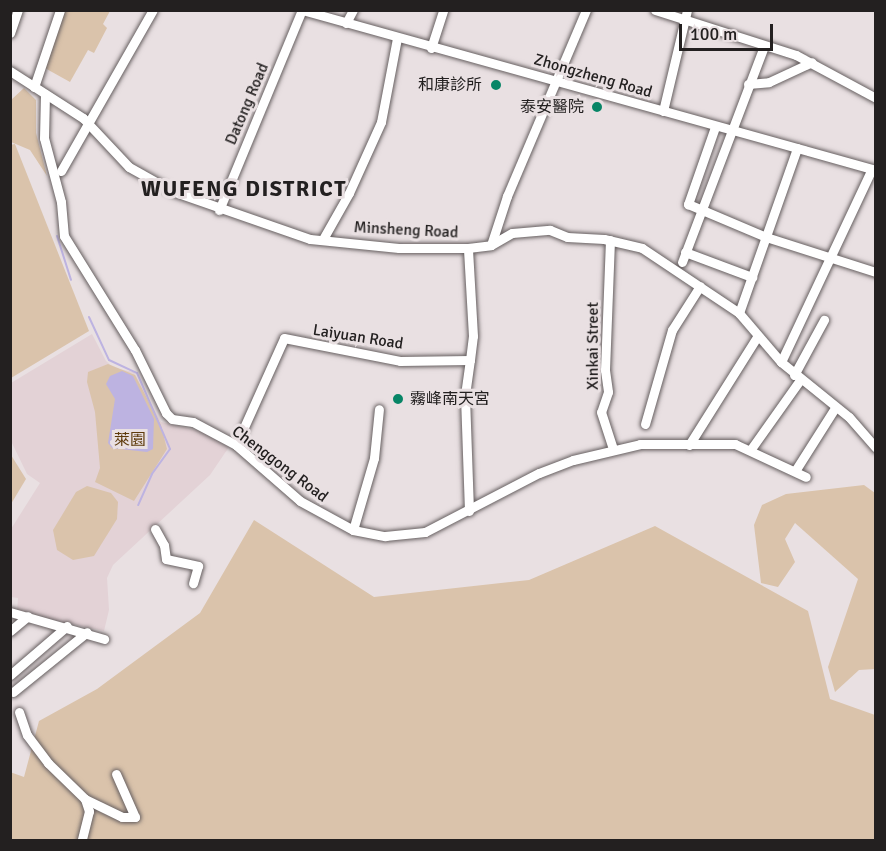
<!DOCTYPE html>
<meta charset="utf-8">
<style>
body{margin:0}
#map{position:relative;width:886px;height:851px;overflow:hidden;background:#e9e0e2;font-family:Signika,"Noto Sans TC",sans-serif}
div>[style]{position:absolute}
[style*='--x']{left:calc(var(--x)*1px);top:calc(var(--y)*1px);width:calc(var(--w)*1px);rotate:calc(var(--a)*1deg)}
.built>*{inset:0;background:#e3d2d6}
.green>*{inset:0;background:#dac3ab}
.water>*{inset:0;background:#bdb3e1}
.stream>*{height:2px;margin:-1px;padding:0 1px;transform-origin:1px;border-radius:1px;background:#bdb3e1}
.roads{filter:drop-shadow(0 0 2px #665f60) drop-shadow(0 0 2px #665f60)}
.minor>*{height:9px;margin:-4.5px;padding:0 4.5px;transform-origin:4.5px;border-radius:4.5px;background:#fff}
.dots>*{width:16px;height:16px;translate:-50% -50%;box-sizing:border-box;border:3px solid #e9e0e2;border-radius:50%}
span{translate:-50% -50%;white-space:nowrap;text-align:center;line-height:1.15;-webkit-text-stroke:6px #e9e0e2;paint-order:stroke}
.street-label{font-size:16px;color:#232020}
.poi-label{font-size:16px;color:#232020}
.right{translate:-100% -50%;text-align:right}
.left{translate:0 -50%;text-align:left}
.park-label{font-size:16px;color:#5e3b0c}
.district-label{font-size:22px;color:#232020;font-weight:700;letter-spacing:1.5px}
.frame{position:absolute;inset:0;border:12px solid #232020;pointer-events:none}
.scale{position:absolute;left:679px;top:24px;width:94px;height:27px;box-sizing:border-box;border:3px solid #232020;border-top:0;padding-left:8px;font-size:18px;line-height:21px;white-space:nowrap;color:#232020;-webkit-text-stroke:4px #e9e0e2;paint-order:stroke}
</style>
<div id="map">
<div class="built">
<i style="clip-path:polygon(92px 334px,106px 361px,114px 368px,134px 372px,161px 422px,200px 431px,229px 447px,210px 475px,113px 565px,107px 578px,109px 610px,104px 631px,17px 612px,18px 598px,11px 597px,11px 529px,40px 483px,27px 474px,11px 441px,11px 383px)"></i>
</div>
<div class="green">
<i style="clip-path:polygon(64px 11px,110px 11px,103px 24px,107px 28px,94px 53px,88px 50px,70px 82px,43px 67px)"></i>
<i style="clip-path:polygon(24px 88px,36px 100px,36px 133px,47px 176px,30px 150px,11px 142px,11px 100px)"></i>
<i style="clip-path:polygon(15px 144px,89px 331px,11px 378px,10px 145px)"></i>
<i style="clip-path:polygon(108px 364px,135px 375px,161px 425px,167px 449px,134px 501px,95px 482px,100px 468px,95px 412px,87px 382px,88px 372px)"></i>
<i style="clip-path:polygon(11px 455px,26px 479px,11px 504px)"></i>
<i style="clip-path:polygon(864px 485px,875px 493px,875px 669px,859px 670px,835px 692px,828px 667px,858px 579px,795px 523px,785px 539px,795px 562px,778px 587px,761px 583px,754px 525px,762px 505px,786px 494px)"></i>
<i style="clip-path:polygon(87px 486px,111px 493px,118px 502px,117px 519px,94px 556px,73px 560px,57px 550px,53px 530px,76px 492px)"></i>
<i style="clip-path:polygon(254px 520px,374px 597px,529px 580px,655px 526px,808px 611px,830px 699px,875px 715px,875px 840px,11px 840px,10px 772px,24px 777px,39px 721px,97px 689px,200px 613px)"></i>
</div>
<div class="water">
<i style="clip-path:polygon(122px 371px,133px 376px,154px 419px,153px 449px,147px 452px,112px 448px,108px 443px,115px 399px,106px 384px,110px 376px)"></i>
</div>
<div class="stream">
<i style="--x:57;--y:236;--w:46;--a:72.3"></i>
<i style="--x:89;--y:317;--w:47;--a:65.1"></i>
<i style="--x:109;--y:360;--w:31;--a:25"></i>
<i style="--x:137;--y:373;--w:83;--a:66.5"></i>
<i style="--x:170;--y:449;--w:31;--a:126"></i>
<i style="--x:152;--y:474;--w:34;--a:114"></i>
</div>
<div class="roads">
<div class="minor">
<i style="--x:302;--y:10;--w:596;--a:15.58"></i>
<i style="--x:655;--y:10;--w:148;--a:17.7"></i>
<i style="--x:796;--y:55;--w:91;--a:28.3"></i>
<i style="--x:346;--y:23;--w:15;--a:-62"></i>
<i style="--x:10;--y:33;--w:24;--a:-71"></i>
<i style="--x:431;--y:48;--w:40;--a:-72"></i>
<i style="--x:10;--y:71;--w:87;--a:32.8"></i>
<i style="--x:83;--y:118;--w:67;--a:46.8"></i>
<i style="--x:129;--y:167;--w:49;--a:29.2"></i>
<i style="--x:172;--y:191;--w:146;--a:19.2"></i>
<i style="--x:310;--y:239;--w:89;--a:5.8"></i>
<i style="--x:399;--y:248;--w:69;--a:0"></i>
<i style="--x:468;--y:248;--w:23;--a:-7"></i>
<i style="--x:491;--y:245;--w:24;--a:-30"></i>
<i style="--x:512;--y:233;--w:38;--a:-5"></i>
<i style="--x:550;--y:230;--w:18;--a:22"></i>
<i style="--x:567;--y:237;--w:37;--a:3"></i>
<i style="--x:604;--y:239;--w:39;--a:13"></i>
<i style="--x:642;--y:248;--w:117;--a:33.8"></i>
<i style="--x:739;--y:313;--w:65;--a:49.4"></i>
<i style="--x:781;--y:362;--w:87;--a:39"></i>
<i style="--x:849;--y:417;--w:41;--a:48.9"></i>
<i style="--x:748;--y:84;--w:21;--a:-5"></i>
<i style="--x:769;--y:82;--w:47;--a:-24.9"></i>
<i style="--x:34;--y:87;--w:81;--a:-71.3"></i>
<i style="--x:45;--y:94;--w:44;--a:91.3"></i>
<i style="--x:44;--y:138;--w:66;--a:75.1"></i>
<i style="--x:61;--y:202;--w:34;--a:85"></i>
<i style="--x:64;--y:236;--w:134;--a:58.1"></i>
<i style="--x:135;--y:350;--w:70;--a:63.8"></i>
<i style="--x:166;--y:413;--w:8;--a:45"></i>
<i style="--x:172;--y:419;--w:21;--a:8"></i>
<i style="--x:193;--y:422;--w:49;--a:28.1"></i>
<i style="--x:236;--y:445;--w:85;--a:41.2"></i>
<i style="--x:300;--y:501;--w:60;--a:28.7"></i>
<i style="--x:353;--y:530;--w:33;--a:11"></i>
<i style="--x:385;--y:536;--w:40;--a:-5.7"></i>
<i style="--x:425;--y:532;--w:128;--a:-27.4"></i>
<i style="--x:539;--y:473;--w:36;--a:-21"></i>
<i style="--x:573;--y:460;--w:69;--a:-13.4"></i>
<i style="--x:640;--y:444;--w:95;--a:0"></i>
<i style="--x:735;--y:444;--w:78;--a:24.9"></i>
<i style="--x:663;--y:111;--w:104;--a:-76.6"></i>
<i style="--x:715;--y:127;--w:82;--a:109.3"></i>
<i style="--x:688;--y:204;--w:85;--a:22.9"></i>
<i style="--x:766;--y:237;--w:115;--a:17.7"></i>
<i style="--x:61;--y:171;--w:185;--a:-60.3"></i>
<i style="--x:219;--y:210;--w:217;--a:-67.5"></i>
<i style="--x:323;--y:239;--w:53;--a:-60.5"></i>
<i style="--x:349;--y:193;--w:78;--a:-65.7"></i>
<i style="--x:381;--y:122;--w:86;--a:-79.2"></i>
<i style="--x:610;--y:240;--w:130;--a:92.2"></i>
<i style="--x:605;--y:370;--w:22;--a:82"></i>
<i style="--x:608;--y:392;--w:21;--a:109"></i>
<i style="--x:601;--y:412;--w:38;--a:72"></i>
<i style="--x:491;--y:245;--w:52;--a:-71.9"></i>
<i style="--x:507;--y:196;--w:202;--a:-67"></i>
<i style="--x:685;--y:252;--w:72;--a:20.5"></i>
<i style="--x:682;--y:262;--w:231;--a:-69.2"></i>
<i style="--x:739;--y:313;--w:175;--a:-70.6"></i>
<i style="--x:781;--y:362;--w:213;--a:-64.8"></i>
<i style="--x:794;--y:375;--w:63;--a:-61.4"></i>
<i style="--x:645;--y:424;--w:98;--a:-74"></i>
<i style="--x:672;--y:330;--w:52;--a:-57.5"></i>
<i style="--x:236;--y:445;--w:117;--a:-65.8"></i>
<i style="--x:284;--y:338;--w:118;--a:11.2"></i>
<i style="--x:400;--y:361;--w:70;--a:-0.8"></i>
<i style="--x:470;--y:360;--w:24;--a:-83"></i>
<i style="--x:473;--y:336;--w:88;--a:-93.3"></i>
<i style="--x:689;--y:445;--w:128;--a:-57.8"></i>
<i style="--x:751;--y:449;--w:85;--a:-54.6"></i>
<i style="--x:795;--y:471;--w:75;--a:-57.6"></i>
<i style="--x:469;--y:511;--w:116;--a:-92"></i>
<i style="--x:465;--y:395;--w:35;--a:-82"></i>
<i style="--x:155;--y:529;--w:18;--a:61"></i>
<i style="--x:164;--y:545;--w:14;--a:82"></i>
<i style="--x:166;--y:559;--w:33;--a:12"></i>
<i style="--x:198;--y:566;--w:18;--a:106"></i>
<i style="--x:353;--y:530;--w:75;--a:-73.7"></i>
<i style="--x:374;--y:458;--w:49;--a:-84.2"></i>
<i style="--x:10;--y:612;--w:98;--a:16"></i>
<i style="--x:10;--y:631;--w:23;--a:-40"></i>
<i style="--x:10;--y:675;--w:75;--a:-40.7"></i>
<i style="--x:13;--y:692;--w:95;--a:-39"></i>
<i style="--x:19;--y:712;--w:24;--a:71"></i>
<i style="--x:27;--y:735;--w:35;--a:53"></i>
<i style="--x:48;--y:763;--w:52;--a:44.2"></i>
<i style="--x:85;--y:799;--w:13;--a:72"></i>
<i style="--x:89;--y:811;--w:30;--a:104"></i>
<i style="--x:85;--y:799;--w:41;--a:25.9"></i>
<i style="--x:122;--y:817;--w:13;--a:0"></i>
<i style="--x:135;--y:817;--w:47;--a:-113.8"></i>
</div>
</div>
<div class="dots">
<i style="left:496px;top:85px;background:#078566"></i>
<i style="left:597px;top:107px;background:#078566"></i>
<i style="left:398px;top:399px;background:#078566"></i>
</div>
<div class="street-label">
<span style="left:593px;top:76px;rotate:16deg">Zhongzheng Road</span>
<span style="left:247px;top:104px;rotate:-67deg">Datong Road</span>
<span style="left:406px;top:230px;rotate:3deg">Minsheng Road</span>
<span style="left:358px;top:337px;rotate:9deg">Laiyuan Road</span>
<span style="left:593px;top:346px;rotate:-90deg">Xinkai Street</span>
<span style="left:280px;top:464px;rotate:37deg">Chenggong Road</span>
</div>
<div class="poi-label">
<span class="right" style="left:482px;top:85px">和康診所</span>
<span class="right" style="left:584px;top:107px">泰安醫院</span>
<span class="left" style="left:410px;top:399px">霧峰南天宮</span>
</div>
<div class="park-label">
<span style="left:130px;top:440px">萊園</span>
</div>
<div class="district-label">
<span style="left:244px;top:189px">WUFENG DISTRICT</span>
</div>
<div class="frame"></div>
<div class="scale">100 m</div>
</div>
